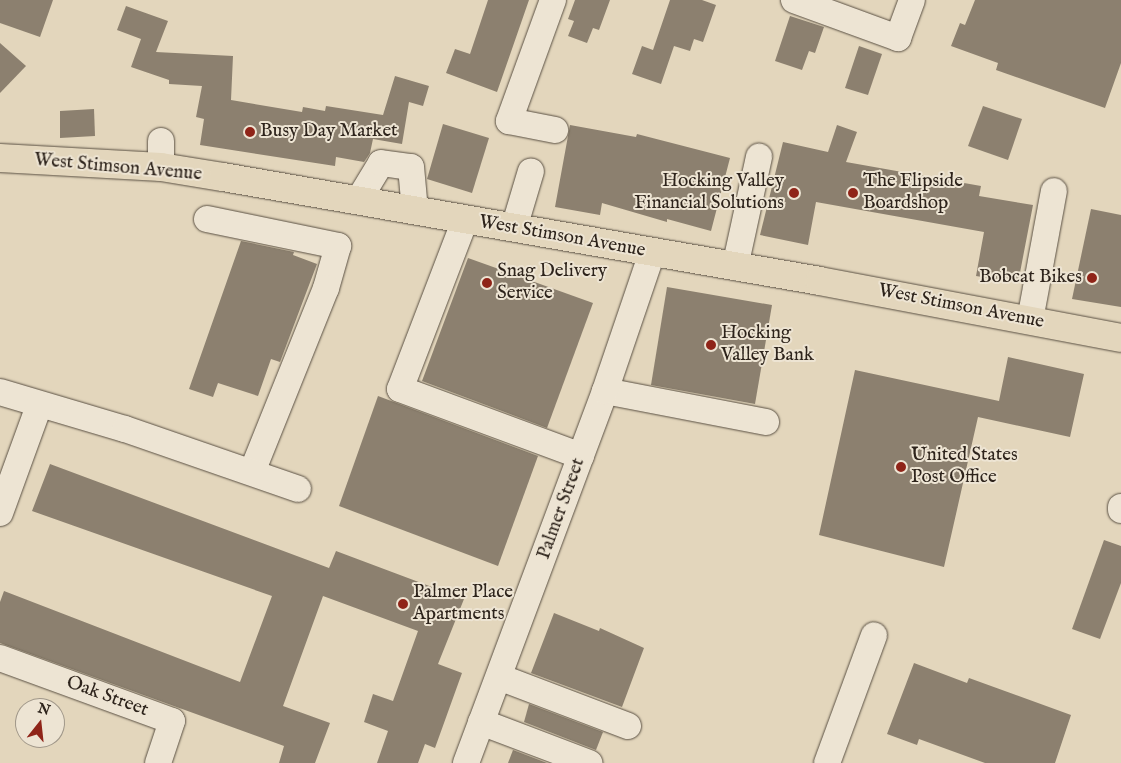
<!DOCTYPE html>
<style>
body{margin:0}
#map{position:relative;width:1121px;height:763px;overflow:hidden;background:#e3d6bc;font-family:"IM FELL English",serif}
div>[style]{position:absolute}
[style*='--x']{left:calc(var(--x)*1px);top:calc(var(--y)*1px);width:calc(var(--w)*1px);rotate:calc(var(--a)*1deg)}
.building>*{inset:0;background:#8c806f}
.roads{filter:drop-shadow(0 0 1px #5a5043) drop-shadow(0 0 1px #5a5043)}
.minor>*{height:26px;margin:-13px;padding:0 13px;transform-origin:13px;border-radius:13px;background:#ede4d3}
.major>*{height:28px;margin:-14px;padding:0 14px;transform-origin:14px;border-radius:14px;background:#e3d6bc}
.dots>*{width:14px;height:14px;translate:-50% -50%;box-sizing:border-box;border:2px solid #ede4d3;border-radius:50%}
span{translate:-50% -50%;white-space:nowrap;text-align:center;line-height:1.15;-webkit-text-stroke:4px #ede4d3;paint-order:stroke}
.poi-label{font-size:19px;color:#2d231b}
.left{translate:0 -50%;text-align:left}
.right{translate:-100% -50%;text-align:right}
.street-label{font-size:19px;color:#2d231b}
.north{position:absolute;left:15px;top:698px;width:50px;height:50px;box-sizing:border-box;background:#ede4d3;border:1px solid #a09789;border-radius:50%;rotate:16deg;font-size:14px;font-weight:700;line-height:20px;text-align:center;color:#2d231b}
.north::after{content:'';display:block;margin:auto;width:18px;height:22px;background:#8f2418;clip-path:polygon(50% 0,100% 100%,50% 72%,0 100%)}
</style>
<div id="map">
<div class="building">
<i style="clip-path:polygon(0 0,53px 0,40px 37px,0 23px)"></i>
<i style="clip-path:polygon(488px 0,529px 0,497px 92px,446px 73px,455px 49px,470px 54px)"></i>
<i style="clip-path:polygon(575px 0,610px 0,599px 30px,593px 28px,587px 43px,568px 36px,574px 21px,568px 19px)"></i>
<i style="clip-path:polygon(670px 0,702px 0,716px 5px,703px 42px,694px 39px,690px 51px,674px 46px,661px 84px,632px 74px,642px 46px,653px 50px)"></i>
<i style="clip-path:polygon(975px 0,1121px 0,1121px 63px,1105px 108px,996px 70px,998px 63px,951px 46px,960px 23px,965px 25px)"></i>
<i style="clip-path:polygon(126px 6px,168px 21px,156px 52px,233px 56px,231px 100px,302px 112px,303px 107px,325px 111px,326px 106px,383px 115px,395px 76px,429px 86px,423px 106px,409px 102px,402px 144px,373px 139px,370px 153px,364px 162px,336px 157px,335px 166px,200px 145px,204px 119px,196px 117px,202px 86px,169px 84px,169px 80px,131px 67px,141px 39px,117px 30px)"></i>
<i style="clip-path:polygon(790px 16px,824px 27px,815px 53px,809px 51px,802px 70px,775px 61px)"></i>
<i style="clip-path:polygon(0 43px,26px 66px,0 93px)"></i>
<i style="clip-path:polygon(859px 46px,882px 54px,868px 95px,845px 88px)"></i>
<i style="clip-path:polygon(983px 106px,1022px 119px,1008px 160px,968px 146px)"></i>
<i style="clip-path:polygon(94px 109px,95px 136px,60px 138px,60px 111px)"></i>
<i style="clip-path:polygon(443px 124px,489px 138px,472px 193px,427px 179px)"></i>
<i style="clip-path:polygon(570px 125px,636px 137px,637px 134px,730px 158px,711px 231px,667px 219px,667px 222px,602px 203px,600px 215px,555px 207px)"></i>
<i style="clip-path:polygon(837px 125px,857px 132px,846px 162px,981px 186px,979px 196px,1033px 205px,1018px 283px,976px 276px,984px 232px,816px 202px,808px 245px,760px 235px,783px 142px,828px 152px)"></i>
<i style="clip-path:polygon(1091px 209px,1121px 215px,1121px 307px,1072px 299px)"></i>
<i style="clip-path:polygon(241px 241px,294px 252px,293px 255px,317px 264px,280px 362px,271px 359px,258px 396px,218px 383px,213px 397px,189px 389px)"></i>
<i style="clip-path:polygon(468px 258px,593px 303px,547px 428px,422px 381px)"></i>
<i style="clip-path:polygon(667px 287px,772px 305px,755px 404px,651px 385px)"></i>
<i style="clip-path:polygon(1008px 357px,1084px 374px,1070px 437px,978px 417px,944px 567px,819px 535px,855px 370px,999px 401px)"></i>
<i style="clip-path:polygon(378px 396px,538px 456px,498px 566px,339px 506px)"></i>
<i style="clip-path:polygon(50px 464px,329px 568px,336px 551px,464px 599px,438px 664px,462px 673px,435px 748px,425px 744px,418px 763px,377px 763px,388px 731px,364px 722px,373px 694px,393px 701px,418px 631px,323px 596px,283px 706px,330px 723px,315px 763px,279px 763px,284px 746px,0 643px,0 602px,4px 591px,240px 682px,272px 596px,32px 511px)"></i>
<i style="clip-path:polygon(1104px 540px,1121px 546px,1121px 583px,1100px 639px,1072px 629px)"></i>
<i style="clip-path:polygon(554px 613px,599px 631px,600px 628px,644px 648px,622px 707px,531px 673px)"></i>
<i style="clip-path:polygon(914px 663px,967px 683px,969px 678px,1071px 715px,1055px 763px,985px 763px,919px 739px,917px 745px,887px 734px)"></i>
<i style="clip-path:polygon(529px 704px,603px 732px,596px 750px,524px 722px)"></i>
<i style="clip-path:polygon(513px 750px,547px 763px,508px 763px)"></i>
</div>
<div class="roads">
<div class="minor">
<i style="--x:553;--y:0;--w:129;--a:110"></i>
<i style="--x:509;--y:121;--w:47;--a:11.1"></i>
<i style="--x:794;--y:0;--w:111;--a:20.1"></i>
<i style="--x:898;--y:38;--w:40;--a:-69.8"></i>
<i style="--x:161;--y:141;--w:26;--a:90"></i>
<i style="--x:358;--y:201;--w:44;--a:-58.8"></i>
<i style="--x:381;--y:163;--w:30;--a:8"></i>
<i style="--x:411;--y:167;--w:44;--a:84.8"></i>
<i style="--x:207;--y:219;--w:134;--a:11.6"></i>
<i style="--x:338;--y:246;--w:44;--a:105.9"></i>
<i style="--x:326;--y:288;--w:198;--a:111.9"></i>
<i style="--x:465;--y:220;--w:181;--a:111"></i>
<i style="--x:400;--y:389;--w:193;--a:20.3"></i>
<i style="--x:514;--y:228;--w:59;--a:-73.4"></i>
<i style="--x:735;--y:267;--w:113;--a:-77.7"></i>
<i style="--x:1030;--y:320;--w:131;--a:-79.5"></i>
<i style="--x:605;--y:391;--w:164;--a:10.9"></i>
<i style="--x:0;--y:392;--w:130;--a:16.5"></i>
<i style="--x:125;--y:429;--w:183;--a:19.1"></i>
<i style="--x:1121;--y:507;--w:3;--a:90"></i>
<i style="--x:0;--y:513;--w:114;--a:-70"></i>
<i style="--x:0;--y:658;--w:183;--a:20.1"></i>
<i style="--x:172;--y:721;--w:44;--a:108.4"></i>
<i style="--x:499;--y:677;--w:138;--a:20.8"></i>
<i style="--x:481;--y:722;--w:116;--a:20.8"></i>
<i style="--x:466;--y:763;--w:397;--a:-69.5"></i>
<i style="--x:605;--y:391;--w:146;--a:-71.2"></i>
<i style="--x:827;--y:763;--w:136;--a:-69.8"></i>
</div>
<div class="major">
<i style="--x:0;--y:158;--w:161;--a:3.2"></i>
<i style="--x:161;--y:167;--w:63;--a:9.2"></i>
<i style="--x:223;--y:177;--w:606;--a:9.88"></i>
<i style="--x:820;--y:281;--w:306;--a:10.7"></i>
</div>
</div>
<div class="dots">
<i style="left:250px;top:132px;background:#8f2418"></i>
<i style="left:794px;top:193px;background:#8f2418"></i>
<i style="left:853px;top:193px;background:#8f2418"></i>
<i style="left:1092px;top:278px;background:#8f2418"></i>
<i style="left:487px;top:283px;background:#8f2418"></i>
<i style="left:711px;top:345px;background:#8f2418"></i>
<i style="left:901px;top:467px;background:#8f2418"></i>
<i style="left:403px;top:604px;background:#8f2418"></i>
</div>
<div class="poi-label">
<span class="left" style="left:260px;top:132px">Busy Day Market</span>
<span class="right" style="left:784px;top:193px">Hocking Valley<br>Financial Solutions</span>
<span class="left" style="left:863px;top:193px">The Flipside<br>Boardshop</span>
<span class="left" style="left:497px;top:283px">Snag Delivery<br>Service</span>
<span class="right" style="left:1082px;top:278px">Bobcat Bikes</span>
<span class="left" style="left:721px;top:345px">Hocking<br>Valley Bank</span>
<span class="left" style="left:911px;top:467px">United States<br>Post Office</span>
<span class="left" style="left:413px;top:604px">Palmer Place<br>Apartments</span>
</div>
<div class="street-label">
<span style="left:118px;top:168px;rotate:5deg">West Stimson Avenue</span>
<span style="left:562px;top:237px;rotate:10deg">West Stimson Avenue</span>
<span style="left:961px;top:307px;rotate:11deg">West Stimson Avenue</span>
<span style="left:562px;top:509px;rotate:-70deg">Palmer Street</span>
<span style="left:107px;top:697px;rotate:20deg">Oak Street</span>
</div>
<div class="north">N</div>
</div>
